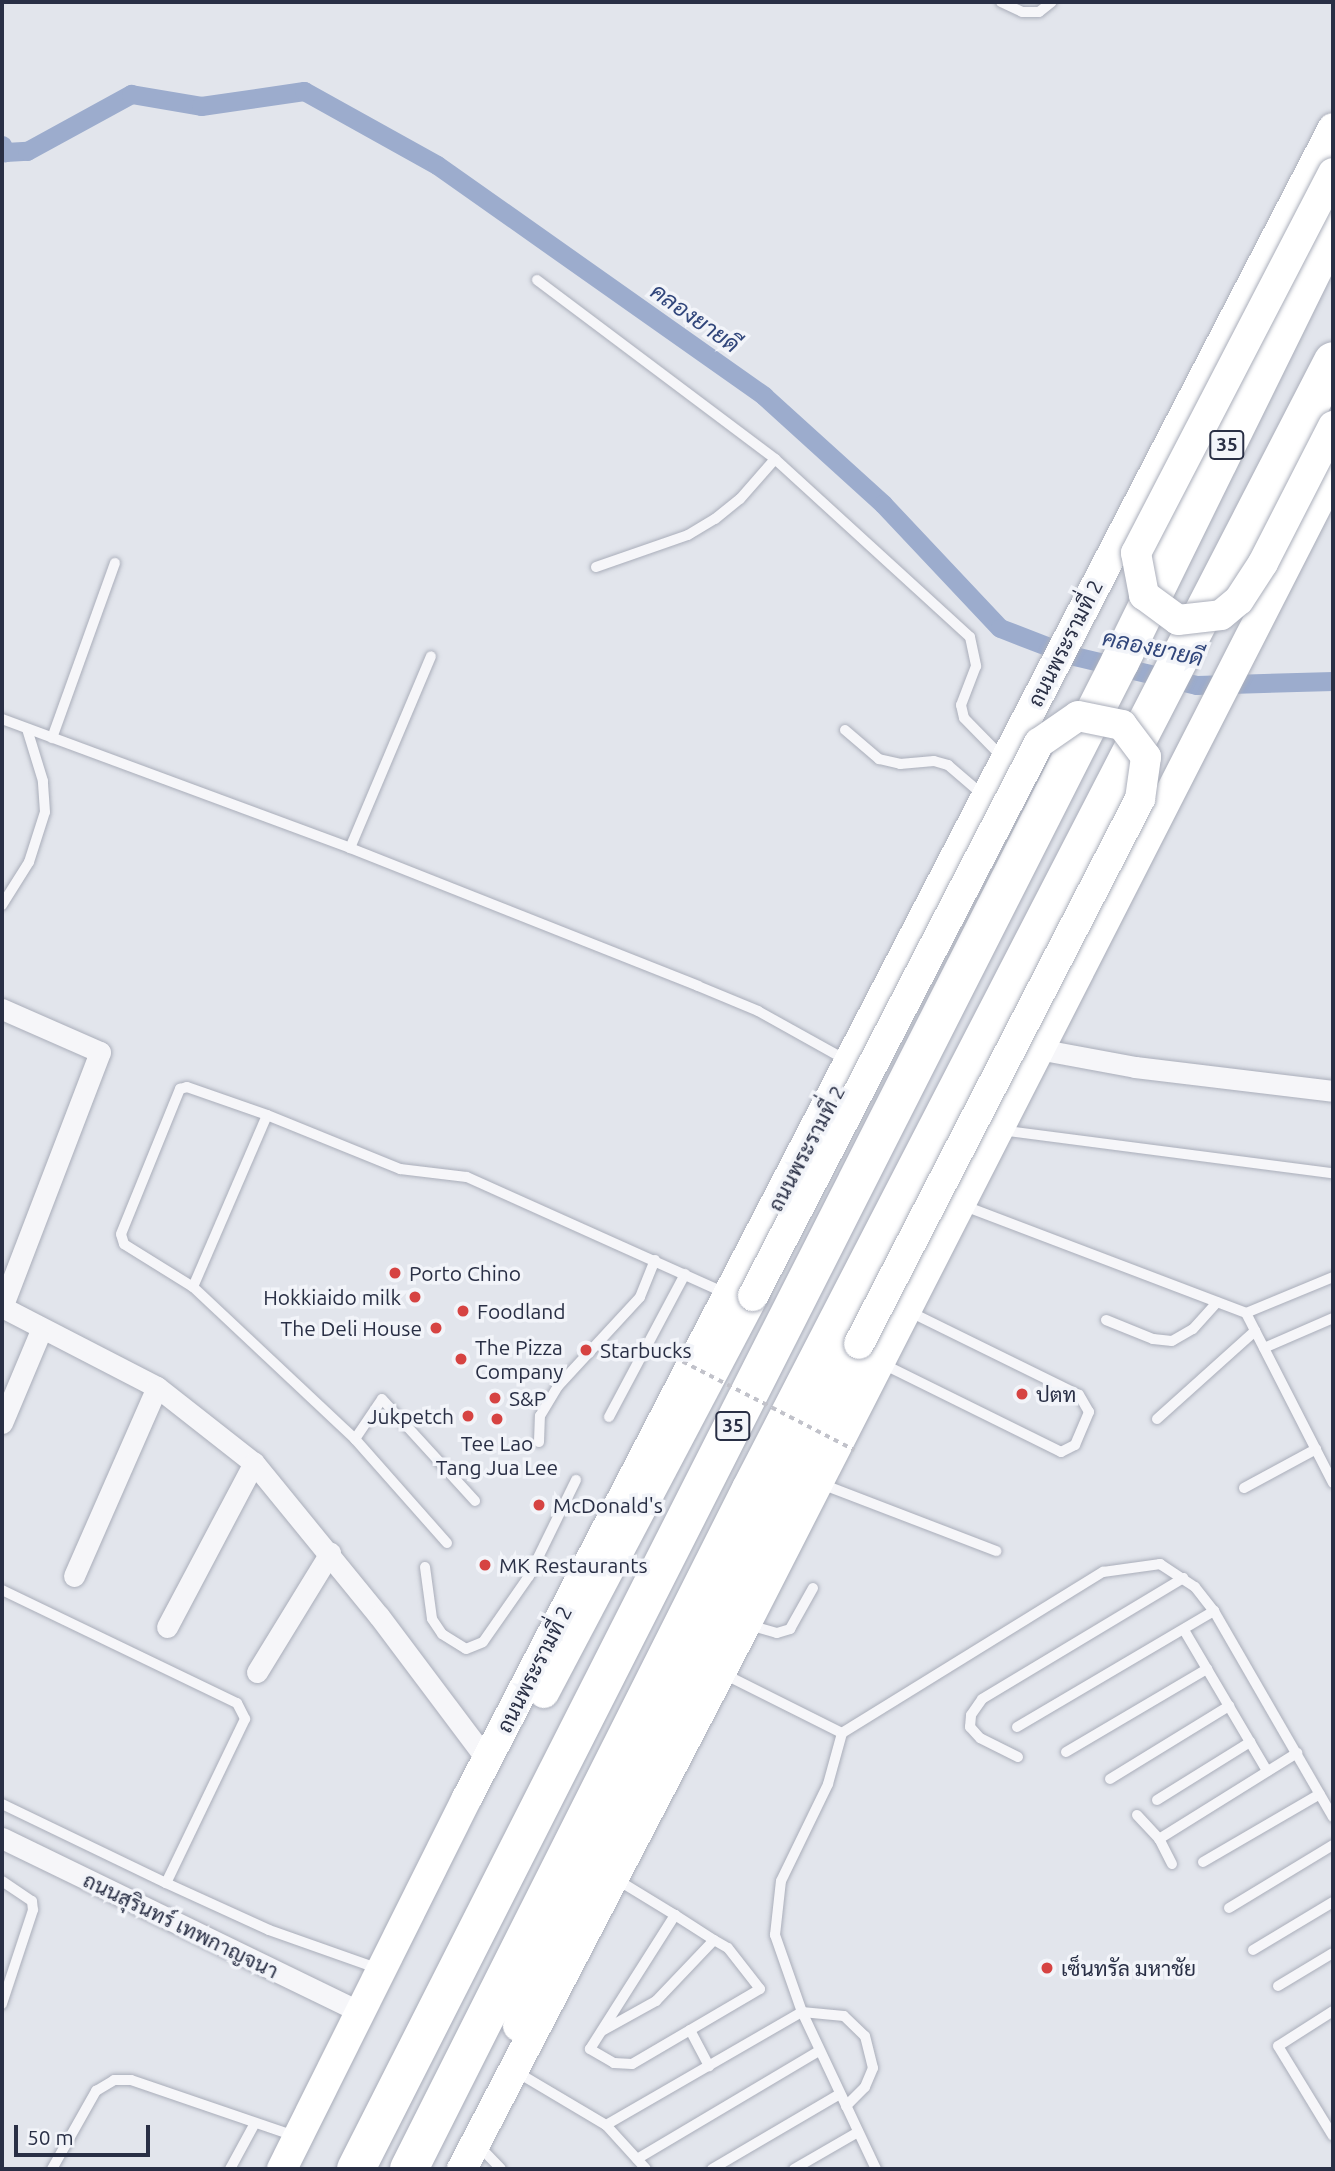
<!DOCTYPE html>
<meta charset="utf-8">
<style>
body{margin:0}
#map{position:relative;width:1335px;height:2171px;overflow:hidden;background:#e2e5ec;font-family:Ubuntu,Sarabun,sans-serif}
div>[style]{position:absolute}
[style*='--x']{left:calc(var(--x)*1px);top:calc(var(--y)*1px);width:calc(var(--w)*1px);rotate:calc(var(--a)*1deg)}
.canal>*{height:19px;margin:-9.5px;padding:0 9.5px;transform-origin:9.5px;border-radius:9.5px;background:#9caccd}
.roads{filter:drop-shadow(0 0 2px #aaaeba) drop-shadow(0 0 2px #aaaeba)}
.lane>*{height:10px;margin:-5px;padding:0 5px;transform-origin:5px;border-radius:5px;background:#f6f6f9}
.street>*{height:21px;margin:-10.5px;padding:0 10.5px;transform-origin:10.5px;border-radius:10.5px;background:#f6f6f9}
.secondary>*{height:30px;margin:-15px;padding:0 15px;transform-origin:15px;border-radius:15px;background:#fff}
.highway>*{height:38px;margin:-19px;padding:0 19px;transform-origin:19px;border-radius:19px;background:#fff}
.path-bridge>*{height:3.5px;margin-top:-1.75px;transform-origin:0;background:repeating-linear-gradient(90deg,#c1c2ca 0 5px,transparent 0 10px)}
.bridges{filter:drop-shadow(0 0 2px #aaaeba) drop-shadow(0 0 2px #aaaeba)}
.secondary-bridge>*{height:30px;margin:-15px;padding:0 15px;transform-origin:15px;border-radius:15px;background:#fff}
.dots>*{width:19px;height:19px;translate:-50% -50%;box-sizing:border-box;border:4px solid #f2f4f9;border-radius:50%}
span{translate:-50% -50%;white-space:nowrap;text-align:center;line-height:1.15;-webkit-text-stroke:7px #f2f4f9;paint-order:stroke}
.shield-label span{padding:2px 5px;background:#f2f4f9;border:2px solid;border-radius:5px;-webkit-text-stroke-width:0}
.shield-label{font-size:19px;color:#292f45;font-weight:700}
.street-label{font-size:21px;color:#292f45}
.poi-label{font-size:21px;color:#292f45}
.left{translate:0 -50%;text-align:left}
.right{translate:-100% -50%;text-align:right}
.water-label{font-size:23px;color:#31467b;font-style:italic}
.frame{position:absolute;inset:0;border:4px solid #292f45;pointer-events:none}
.scale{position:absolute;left:14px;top:2125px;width:136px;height:32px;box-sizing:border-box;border:4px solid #292f45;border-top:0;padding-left:9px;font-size:21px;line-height:24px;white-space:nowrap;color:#292f45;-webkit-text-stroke:5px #f2f4f9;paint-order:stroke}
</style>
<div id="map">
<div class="canal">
<i style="--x:2;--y:145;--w:8;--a:67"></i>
<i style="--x:5;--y:152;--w:22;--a:-3"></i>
<i style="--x:27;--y:151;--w:119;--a:-28.7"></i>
<i style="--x:131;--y:94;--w:71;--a:9.7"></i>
<i style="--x:201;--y:106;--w:104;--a:-8.3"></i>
<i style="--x:304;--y:91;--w:152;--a:29.1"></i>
<i style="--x:437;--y:165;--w:400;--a:35.2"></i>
<i style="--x:764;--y:396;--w:161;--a:42.2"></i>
<i style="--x:883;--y:504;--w:170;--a:46.7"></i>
<i style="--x:1000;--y:628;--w:75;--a:21.1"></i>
<i style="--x:1070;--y:655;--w:130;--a:13.3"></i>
<i style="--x:1197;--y:685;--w:136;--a:-1.7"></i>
</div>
<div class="roads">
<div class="lane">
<i style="--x:1001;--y:2;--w:23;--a:25"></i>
<i style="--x:1022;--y:12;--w:17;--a:0"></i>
<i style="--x:1039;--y:12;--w:16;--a:-38"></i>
<i style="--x:537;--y:280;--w:298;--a:36.9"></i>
<i style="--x:775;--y:459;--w:264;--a:42.4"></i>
<i style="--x:970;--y:637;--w:30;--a:78"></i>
<i style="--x:976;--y:666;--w:42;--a:111"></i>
<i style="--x:961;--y:705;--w:13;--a:77"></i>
<i style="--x:964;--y:718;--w:56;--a:45.7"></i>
<i style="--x:596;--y:567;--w:97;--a:-19.2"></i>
<i style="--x:688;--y:535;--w:31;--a:-31"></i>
<i style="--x:715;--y:519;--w:32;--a:-39"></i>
<i style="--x:740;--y:499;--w:53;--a:-48.8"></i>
<i style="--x:2;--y:719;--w:371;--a:20.3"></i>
<i style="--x:350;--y:848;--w:374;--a:21.6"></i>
<i style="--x:698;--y:986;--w:65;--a:22.6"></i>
<i style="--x:758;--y:1011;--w:103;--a:29.1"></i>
<i style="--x:845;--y:730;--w:45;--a:40.5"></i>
<i style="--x:879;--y:759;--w:22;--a:13"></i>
<i style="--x:900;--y:764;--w:34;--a:-5"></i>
<i style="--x:934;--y:761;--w:15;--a:16"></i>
<i style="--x:948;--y:765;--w:48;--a:40.7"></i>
<i style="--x:52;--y:738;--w:186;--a:-70.2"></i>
<i style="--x:350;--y:848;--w:208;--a:-67.1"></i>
<i style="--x:2;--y:905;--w:51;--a:-57.9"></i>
<i style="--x:29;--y:862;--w:52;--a:-72.3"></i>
<i style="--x:45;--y:812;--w:31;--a:-94"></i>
<i style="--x:43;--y:781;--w:54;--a:-107.1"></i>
<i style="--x:1000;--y:1130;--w:336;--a:7.4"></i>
<i style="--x:962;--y:1205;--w:304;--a:20.8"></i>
<i style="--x:1246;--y:1313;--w:94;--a:-22.5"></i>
<i style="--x:193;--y:1287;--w:187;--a:-66.7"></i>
<i style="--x:1246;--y:1313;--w:191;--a:62.9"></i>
<i style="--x:1106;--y:1320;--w:51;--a:22"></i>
<i style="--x:1153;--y:1339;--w:19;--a:6"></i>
<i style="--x:1172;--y:1341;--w:24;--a:-30"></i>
<i style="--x:1193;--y:1329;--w:36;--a:-48"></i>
<i style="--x:1264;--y:1348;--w:75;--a:-23.5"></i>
<i style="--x:881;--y:1363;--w:201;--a:26.3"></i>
<i style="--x:1061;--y:1452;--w:16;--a:-27"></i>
<i style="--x:1075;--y:1445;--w:36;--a:-67"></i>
<i style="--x:1089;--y:1412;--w:20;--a:-120"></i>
<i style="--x:1079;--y:1395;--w:191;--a:-153.8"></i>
<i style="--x:609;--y:1417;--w:162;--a:-62"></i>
<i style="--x:1157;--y:1419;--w:132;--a:-41.9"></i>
<i style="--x:355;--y:1439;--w:48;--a:-56"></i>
<i style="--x:382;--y:1399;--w:138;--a:47.6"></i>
<i style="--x:539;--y:1442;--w:26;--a:-88"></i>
<i style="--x:540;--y:1416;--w:35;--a:-59"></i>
<i style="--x:558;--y:1386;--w:121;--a:-47.3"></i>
<i style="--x:640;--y:1297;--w:40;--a:-68"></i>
<i style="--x:819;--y:1483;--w:190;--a:21"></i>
<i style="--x:1244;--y:1488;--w:82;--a:-28.4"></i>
<i style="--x:447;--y:1543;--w:139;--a:-131.5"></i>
<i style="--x:355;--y:1439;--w:222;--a:-136.8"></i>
<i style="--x:193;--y:1287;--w:81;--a:-148.1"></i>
<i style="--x:124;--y:1244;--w:10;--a:-107"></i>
<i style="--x:121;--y:1234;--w:157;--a:-67.9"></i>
<i style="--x:180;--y:1089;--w:7;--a:-16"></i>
<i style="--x:187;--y:1087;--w:85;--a:19.3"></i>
<i style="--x:267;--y:1115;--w:144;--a:22.1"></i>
<i style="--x:400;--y:1169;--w:67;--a:6.8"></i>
<i style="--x:467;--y:1177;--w:285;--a:24.2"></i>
<i style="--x:425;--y:1567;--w:52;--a:82.3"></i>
<i style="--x:432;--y:1619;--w:18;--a:56"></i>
<i style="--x:442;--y:1634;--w:28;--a:32"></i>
<i style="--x:466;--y:1649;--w:18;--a:-22"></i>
<i style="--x:483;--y:1642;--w:80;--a:-55.1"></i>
<i style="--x:529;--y:1576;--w:107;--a:-63.9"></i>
<i style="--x:2;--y:1590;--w:261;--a:25.7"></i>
<i style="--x:237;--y:1703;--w:18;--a:63"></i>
<i style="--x:245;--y:1719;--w:182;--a:115.7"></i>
<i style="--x:166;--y:1883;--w:182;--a:-154.3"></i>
<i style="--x:749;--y:1625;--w:29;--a:16"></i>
<i style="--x:777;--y:1633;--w:14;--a:-17"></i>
<i style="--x:790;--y:1629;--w:47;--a:-60.7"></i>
<i style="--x:1184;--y:1630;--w:164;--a:59.5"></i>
<i style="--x:722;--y:1673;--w:134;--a:26.6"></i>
<i style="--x:1017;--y:1727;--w:229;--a:-30.5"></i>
<i style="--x:1066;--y:1752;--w:164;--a:-30.5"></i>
<i style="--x:1018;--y:1757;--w:42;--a:-153.4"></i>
<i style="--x:980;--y:1738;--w:15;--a:-132"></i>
<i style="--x:970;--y:1727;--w:12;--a:-85"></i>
<i style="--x:971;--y:1715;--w:19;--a:-55"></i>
<i style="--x:982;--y:1699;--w:235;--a:-31"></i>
<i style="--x:1110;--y:1779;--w:140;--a:-31.5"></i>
<i style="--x:1157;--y:1800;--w:110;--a:-31.9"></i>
<i style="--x:1137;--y:1815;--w:33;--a:47"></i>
<i style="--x:1203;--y:1862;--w:135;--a:-30.2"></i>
<i style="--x:1172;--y:1864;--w:28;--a:-117"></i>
<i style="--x:1159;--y:1839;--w:163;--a:-31.9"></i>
<i style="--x:616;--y:1879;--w:69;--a:31.4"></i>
<i style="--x:675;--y:1915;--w:46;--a:32.7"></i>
<i style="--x:714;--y:1940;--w:16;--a:30"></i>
<i style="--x:728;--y:1948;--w:52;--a:52"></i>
<i style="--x:760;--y:1989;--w:148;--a:149.6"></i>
<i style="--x:632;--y:2064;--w:18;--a:-177"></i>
<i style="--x:614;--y:2063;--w:28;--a:-150"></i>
<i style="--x:590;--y:2049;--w:159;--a:-57.6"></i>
<i style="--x:2;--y:1881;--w:36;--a:34"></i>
<i style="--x:32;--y:1901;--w:9;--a:84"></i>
<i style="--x:33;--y:1910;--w:99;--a:108.3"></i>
<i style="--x:166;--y:1883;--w:113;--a:24.5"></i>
<i style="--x:269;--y:1930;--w:117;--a:19.5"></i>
<i style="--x:1229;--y:1908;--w:122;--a:-31.2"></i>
<i style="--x:1253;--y:1950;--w:93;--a:-31"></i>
<i style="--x:1278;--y:1986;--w:64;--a:-31"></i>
<i style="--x:1333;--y:2011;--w:65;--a:147.5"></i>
<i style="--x:1278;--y:2046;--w:105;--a:58.6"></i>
<i style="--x:690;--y:2030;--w:41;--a:62.2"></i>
<i style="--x:602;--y:2031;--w:62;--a:-29.1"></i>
<i style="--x:656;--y:2001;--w:84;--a:-46.4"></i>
<i style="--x:515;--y:2071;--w:106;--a:30.7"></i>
<i style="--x:606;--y:2125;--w:59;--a:47.7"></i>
<i style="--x:606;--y:2125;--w:226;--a:-30"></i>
<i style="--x:802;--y:2012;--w:42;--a:5.4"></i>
<i style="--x:844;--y:2016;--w:29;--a:44"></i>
<i style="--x:865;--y:2036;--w:33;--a:76"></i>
<i style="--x:873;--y:2068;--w:21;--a:113"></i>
<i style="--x:865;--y:2087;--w:27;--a:135"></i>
<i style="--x:478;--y:2145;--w:33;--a:46"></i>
<i style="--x:637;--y:2159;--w:212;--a:-30.7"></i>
<i style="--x:52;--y:2169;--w:90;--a:-60.6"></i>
<i style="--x:96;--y:2091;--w:21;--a:-31"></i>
<i style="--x:114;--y:2080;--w:17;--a:0"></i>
<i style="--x:131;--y:2080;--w:173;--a:18.9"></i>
<i style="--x:230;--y:2169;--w:52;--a:-61.5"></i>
<i style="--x:712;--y:2169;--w:148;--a:-30.4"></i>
<i style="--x:794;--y:2169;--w:74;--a:-30"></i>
<i style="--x:876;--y:2169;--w:174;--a:-115.2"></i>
<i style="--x:802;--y:2012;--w:82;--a:-109.3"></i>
<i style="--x:775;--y:1935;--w:54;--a:-83.7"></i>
<i style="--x:781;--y:1881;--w:108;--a:-64.1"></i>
<i style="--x:828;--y:1784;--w:53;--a:-74.6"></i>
<i style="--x:842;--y:1733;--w:307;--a:-31.7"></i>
<i style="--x:1103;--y:1572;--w:58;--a:-8"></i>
<i style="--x:1160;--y:1564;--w:42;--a:33.3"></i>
<i style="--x:1195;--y:1587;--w:31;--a:52"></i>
<i style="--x:1214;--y:1611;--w:238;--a:60"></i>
</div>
<div class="street">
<i style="--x:2;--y:1009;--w:107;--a:23.7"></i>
<i style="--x:100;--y:1052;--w:273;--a:111"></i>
<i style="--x:1038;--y:1049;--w:99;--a:10.5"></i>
<i style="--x:1135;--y:1067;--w:199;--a:6.9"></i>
<i style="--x:2;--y:1307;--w:174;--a:27.3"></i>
<i style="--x:157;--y:1387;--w:123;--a:38.1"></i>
<i style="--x:254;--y:1463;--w:198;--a:50.8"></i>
<i style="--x:379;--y:1616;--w:180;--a:53.1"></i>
<i style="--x:2;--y:1423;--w:101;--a:-67.2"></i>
<i style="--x:74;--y:1576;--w:206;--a:-66.3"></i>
<i style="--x:167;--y:1627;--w:186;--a:-62.1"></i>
<i style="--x:257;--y:1672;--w:140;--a:-58.5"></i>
<i style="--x:2;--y:1838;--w:398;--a:25.9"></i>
</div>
<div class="secondary">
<i style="--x:544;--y:1693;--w:449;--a:-62.2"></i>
<i style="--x:518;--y:2026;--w:132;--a:-65.4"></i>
<i style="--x:573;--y:1906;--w:631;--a:-63.03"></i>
<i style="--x:282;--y:2169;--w:415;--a:-63.5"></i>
<i style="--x:467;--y:1798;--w:1881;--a:-62.59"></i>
<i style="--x:462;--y:2169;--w:615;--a:-62.48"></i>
<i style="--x:746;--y:1624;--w:1291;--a:-62.96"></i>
</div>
<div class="highway">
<i style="--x:356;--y:2169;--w:1690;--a:-63.12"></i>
<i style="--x:1120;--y:662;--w:483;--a:-63.8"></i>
<i style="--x:409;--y:2169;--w:761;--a:-63.3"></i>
<i style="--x:751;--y:1489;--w:1269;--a:-62.71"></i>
</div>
</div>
<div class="path-bridge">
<i style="--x:674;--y:1357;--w:203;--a:27.3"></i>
</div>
<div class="bridges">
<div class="secondary-bridge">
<i style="--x:1333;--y:173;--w:428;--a:117.4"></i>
<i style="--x:1136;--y:553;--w:43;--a:79.2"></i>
<i style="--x:1144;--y:595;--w:42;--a:36.3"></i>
<i style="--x:1178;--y:620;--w:43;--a:-6.6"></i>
<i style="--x:1221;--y:615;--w:23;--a:-40"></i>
<i style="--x:1239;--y:600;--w:44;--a:-57"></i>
<i style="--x:1263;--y:563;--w:154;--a:-62.9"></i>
<i style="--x:753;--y:1296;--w:623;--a:-62.65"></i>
<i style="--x:1039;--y:743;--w:47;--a:-34.7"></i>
<i style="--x:1078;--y:716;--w:45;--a:11.6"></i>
<i style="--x:1122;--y:725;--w:40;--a:53"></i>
<i style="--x:1146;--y:757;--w:42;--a:98.1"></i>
<i style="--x:1140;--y:799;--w:613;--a:117.28"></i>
</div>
</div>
<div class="dots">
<i style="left:395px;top:1273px;background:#d64342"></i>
<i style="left:415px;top:1297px;background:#d64342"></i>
<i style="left:463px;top:1311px;background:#d64342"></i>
<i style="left:436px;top:1328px;background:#d64342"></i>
<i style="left:586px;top:1350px;background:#d64342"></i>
<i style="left:461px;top:1359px;background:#d64342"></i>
<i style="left:1022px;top:1394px;background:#d64342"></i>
<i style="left:495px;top:1398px;background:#d64342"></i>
<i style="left:468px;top:1416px;background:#d64342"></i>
<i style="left:497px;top:1419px;background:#d64342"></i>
<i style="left:539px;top:1505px;background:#d64342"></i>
<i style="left:485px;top:1565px;background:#d64342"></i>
<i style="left:1047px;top:1968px;background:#d64342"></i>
</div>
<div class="shield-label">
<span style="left:1227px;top:445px">35</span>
<span style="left:733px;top:1426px">35</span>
</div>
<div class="street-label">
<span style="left:1065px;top:643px;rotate:-63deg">ถนนพระรามที่ 2</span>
<span style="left:806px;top:1148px;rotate:-62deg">ถนนพระรามที่ 2</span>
<span style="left:534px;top:1669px;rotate:-63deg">ถนนพระรามที่ 2</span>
<span style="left:181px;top:1925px;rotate:26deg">ถนนสุรินทร์ เทพกาญจนา</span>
</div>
<div class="poi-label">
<span class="left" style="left:409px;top:1273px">Porto Chino</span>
<span class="right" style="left:401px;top:1297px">Hokkiaido milk</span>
<span class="left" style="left:477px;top:1311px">Foodland</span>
<span class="right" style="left:422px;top:1328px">The Deli House</span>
<span class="left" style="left:475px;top:1359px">The Pizza<br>Company</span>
<span class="left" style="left:600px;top:1350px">Starbucks</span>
<span class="left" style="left:1036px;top:1394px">ปตท</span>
<span class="left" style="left:509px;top:1398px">S&amp;P</span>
<span class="right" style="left:454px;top:1416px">Jukpetch</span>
<span style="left:497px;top:1455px">Tee Lao<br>Tang Jua Lee</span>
<span class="left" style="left:553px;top:1505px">McDonald's</span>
<span class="left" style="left:499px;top:1565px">MK Restaurants</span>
<span class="left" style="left:1061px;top:1968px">เซ็นทรัล มหาชัย</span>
</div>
<div class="water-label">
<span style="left:695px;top:318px;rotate:35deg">คลองยายดี</span>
<span style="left:1153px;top:648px;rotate:12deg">คลองยายดี</span>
</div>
<div class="frame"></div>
<div class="scale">50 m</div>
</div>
